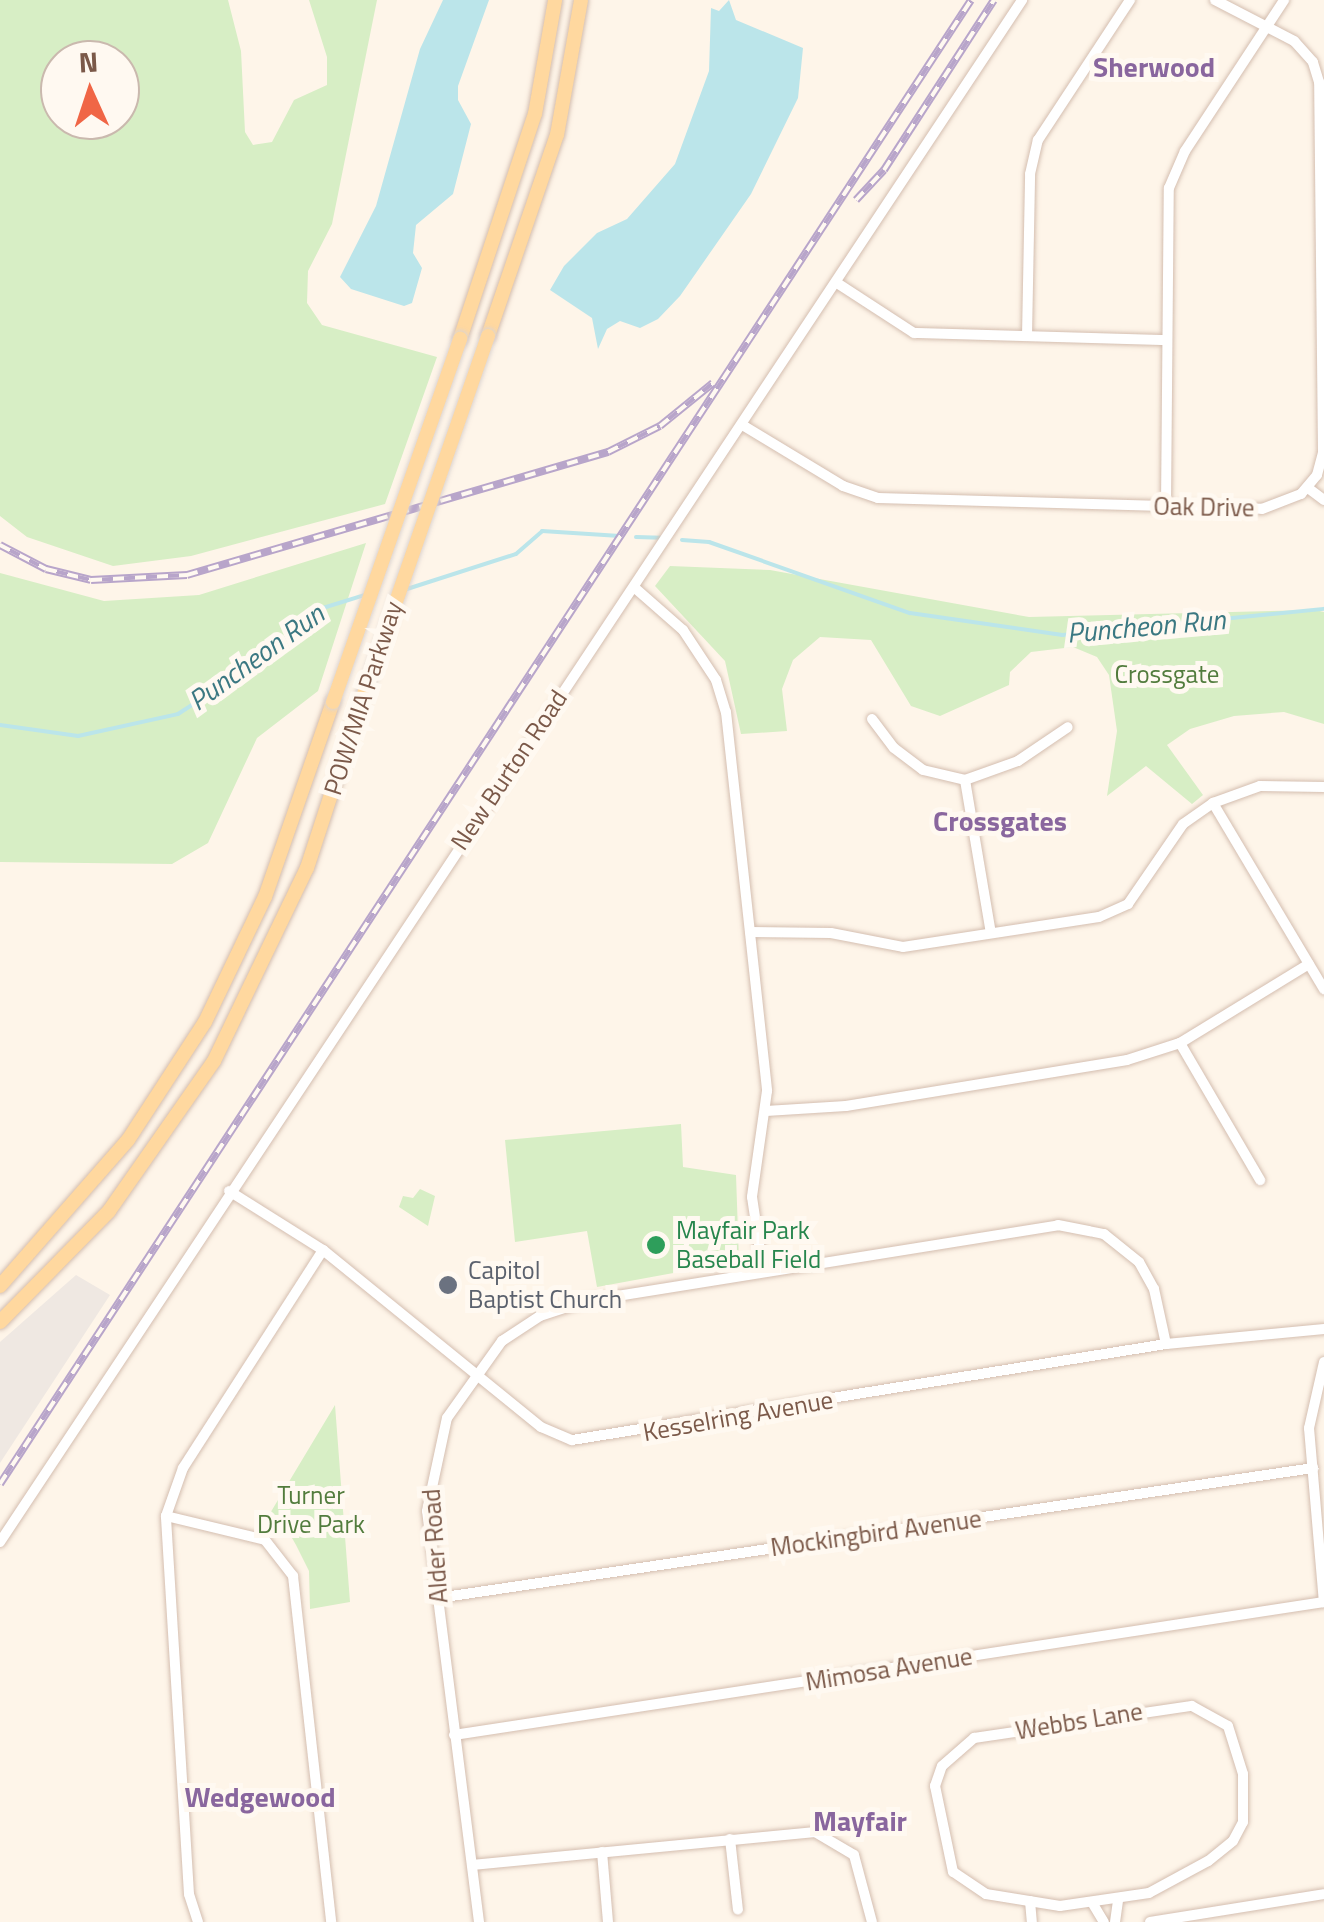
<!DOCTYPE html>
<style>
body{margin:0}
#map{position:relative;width:1324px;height:1922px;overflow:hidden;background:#fef5e9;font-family:"Titillium Web",sans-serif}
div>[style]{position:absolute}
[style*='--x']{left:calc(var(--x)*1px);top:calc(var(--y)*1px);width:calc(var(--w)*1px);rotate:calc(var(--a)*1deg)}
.industrial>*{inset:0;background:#efe8e2}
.green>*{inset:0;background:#d7eec5}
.water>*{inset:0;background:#bbe5ea}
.stream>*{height:4px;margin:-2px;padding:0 2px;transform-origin:2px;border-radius:2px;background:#bbe5ea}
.roads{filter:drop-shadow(0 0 2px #d4beb0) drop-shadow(0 0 2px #d4beb0)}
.minor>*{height:10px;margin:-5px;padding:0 5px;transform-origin:5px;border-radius:5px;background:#fff}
.major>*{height:14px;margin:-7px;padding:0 7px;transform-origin:7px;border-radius:7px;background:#ffd89f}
.rail>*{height:8px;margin-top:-4px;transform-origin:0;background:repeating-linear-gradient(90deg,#fff9f1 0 11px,#b8a5ca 0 22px);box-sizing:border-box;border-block:2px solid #b8a5ca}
.bridges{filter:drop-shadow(0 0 2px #ddd4d0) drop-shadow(0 0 2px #ddd4d0)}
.major-bridge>*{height:14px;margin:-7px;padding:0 7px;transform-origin:7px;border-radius:7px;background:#ffd89f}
.dots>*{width:28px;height:28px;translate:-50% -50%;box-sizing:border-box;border:5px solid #fff9f1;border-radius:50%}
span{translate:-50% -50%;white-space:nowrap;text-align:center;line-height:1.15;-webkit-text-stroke:10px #fff9f1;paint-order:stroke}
.street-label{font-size:25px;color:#7b5949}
.park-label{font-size:25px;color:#527c3d}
.leisure-label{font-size:25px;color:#27864d}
.left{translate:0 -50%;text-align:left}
.worship-label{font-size:25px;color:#5b616d}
.neighbourhood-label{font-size:28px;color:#89669e;font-weight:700}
.water-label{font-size:28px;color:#3b7882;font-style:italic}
.north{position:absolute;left:40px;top:40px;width:100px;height:100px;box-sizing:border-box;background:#fff9f1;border:2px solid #cab9ae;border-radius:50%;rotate:357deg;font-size:28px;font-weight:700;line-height:40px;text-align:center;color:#7b5949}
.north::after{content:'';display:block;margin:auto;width:35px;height:45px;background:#f06646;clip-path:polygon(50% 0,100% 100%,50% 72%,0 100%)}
</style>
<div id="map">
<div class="industrial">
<i style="clip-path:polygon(76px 1275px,110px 1295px,0 1463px,0 1342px)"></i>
</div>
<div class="green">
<i style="clip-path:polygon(evenodd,0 0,228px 0,241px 51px,245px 132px,253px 145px,272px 142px,294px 100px,327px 85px,327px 57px,309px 0,377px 0,332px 224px,308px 271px,307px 303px,322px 325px,437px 357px,385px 504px,191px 556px,113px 566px,27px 537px,0 516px,0 0,60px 60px,120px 60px,120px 120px,60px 120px,60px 60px)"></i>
<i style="clip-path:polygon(366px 543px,318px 691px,257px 738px,208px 843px,172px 864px,0 862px,0 573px,104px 601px,199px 595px)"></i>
<i style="clip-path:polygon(670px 566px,770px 570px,1029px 617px,1315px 610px,1324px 612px,1324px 724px,1284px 712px,1234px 716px,1190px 729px,1167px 745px,1203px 795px,1192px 804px,1146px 766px,1107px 796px,1117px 731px,1109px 675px,1097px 657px,1073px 647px,1031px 652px,1010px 672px,1009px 685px,940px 716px,911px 706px,871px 640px,820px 637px,793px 660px,782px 689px,787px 731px,741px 734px,725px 661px,655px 586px)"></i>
<i style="clip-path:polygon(681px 1124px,683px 1167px,736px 1175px,739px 1261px,597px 1287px,587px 1231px,515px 1242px,505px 1140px)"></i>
<i style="clip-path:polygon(420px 1189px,435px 1196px,428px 1226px,399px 1207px,403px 1196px,413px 1198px)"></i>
<i style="clip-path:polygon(335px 1405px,350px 1602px,310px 1609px,309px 1571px,296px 1545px,288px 1531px,266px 1520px)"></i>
</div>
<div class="water">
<i style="clip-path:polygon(443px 0,489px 0,458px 86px,458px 100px,471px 124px,453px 194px,416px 225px,413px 253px,422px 268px,412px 303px,404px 306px,351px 289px,340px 277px,376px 206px,420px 49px)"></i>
<i style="clip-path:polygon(729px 0,736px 20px,803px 48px,798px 98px,751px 194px,680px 296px,658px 319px,640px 328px,620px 321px,607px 329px,598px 349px,592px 318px,550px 290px,564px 266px,597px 233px,627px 219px,675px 164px,709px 71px,711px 8px,719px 11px)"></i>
</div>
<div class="stream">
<i style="--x:636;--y:537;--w:25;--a:2"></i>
<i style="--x:682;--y:540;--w:27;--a:4"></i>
<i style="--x:709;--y:542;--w:213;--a:19.5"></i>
<i style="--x:910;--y:613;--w:154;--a:8.2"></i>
<i style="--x:1062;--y:635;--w:263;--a:-5.7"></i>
<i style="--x:407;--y:589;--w:114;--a:-17.8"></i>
<i style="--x:516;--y:554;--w:35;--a:-41"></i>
<i style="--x:542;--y:531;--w:78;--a:3.7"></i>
<i style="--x:0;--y:725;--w:79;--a:8"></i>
<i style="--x:78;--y:736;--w:102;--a:-12.4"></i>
<i style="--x:178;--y:714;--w:112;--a:-33"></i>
<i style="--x:272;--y:653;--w:56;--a:-47.2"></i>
<i style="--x:310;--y:612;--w:61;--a:-17.2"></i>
</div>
<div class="roads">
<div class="minor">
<i style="--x:837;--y:283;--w:92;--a:33"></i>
<i style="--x:914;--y:333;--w:251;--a:1.6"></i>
<i style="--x:1027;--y:336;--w:162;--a:-88.9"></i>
<i style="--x:1030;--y:174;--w:35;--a:-77"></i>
<i style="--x:1038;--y:140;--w:168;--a:-56.7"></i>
<i style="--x:744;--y:426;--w:116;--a:31.2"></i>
<i style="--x:843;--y:486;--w:37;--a:19"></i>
<i style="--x:878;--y:498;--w:384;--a:1.6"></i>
<i style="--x:1262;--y:509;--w:42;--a:-21"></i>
<i style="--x:1301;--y:494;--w:25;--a:-50"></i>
<i style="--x:1317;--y:475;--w:24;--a:-75"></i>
<i style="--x:1323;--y:452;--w:370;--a:-90.6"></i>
<i style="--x:1319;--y:82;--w:21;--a:-107"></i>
<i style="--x:1313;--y:62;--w:28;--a:-132"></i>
<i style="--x:1294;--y:41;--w:89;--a:-152.6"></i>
<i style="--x:1308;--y:488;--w:20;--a:37"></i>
<i style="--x:1166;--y:506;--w:318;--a:-89.5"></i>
<i style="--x:1169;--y:188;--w:40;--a:-66.6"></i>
<i style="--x:1185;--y:151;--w:181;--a:-56.7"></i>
<i style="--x:635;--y:588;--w:64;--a:41.2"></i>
<i style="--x:683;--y:630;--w:60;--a:56.6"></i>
<i style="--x:716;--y:680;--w:34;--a:73"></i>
<i style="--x:726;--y:712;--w:381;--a:83.8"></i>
<i style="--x:767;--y:1091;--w:107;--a:98.1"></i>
<i style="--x:752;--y:1197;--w:75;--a:81.5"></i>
<i style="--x:872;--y:719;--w:36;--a:53"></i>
<i style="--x:894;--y:748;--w:36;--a:37"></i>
<i style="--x:923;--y:770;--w:43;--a:13.4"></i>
<i style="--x:965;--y:780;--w:56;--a:-19.7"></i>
<i style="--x:1018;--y:761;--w:60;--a:-34.2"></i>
<i style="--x:965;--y:780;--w:155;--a:80.4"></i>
<i style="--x:1213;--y:803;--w:217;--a:59.2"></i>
<i style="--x:750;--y:932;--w:81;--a:0.7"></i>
<i style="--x:831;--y:933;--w:73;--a:11"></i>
<i style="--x:903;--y:947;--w:198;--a:-8.7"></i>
<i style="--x:1099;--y:917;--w:32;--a:-24"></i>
<i style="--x:1128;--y:904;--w:97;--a:-55.5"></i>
<i style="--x:1183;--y:824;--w:37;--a:-35"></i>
<i style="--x:1213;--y:803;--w:50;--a:-19.9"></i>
<i style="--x:1260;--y:786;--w:64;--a:0.9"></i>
<i style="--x:1180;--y:1043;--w:159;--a:59.7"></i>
<i style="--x:766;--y:1111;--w:80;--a:-3.6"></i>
<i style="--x:846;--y:1106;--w:285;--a:-9.3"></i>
<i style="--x:1127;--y:1060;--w:56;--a:-17.8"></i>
<i style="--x:1180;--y:1043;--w:151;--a:-31.5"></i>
<i style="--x:229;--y:1191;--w:111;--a:32.1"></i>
<i style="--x:323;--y:1250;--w:281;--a:39.1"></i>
<i style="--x:541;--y:1427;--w:34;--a:23"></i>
<i style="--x:572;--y:1440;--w:602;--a:-9.18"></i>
<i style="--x:1166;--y:1344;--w:159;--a:-5.4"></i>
<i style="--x:1324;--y:1362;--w:68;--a:102.8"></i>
<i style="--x:1309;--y:1428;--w:175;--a:85.1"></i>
<i style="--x:166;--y:1516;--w:102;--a:13.6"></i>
<i style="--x:265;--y:1540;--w:46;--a:52.1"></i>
<i style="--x:293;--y:1576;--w:348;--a:83.7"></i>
<i style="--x:0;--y:1542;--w:1850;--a:-56.46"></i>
<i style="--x:438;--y:1598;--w:885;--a:-8.45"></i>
<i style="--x:1192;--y:1706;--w:41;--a:29.1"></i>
<i style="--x:1228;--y:1726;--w:50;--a:72.6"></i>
<i style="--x:1243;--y:1774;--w:48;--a:90"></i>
<i style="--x:1243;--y:1822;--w:21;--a:118"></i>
<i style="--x:1233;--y:1841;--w:32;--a:141"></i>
<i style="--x:1208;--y:1861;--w:67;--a:151.5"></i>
<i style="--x:1149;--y:1893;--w:90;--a:171.7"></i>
<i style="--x:1060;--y:1906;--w:75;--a:-170.8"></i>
<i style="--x:986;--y:1894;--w:40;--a:-146"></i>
<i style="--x:953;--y:1872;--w:88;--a:-101.8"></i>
<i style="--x:935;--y:1786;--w:21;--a:-71"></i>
<i style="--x:942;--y:1766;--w:43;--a:-41.2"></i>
<i style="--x:974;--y:1738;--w:220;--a:-8.4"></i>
<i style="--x:454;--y:1735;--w:880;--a:-8.69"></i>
<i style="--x:730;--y:1839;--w:71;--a:83.6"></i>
<i style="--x:602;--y:1852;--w:70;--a:85.1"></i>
<i style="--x:472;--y:1865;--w:345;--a:-5.5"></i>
<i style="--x:815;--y:1832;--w:45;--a:30.5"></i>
<i style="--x:854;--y:1855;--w:69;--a:75"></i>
<i style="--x:1030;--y:1901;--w:21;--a:85"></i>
<i style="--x:1093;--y:1904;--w:21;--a:59"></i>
<i style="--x:198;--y:1922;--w:29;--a:-108"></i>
<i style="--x:189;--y:1894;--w:379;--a:-93.5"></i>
<i style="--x:166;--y:1516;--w:51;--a:-70.5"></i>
<i style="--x:183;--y:1468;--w:259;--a:-57.3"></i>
<i style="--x:479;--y:1922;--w:414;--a:-97.2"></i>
<i style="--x:427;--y:1511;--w:95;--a:-77.9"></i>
<i style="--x:447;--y:1418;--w:95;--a:-54.5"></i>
<i style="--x:502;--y:1341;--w:45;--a:-33.3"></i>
<i style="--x:540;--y:1316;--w:48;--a:-18.1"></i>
<i style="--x:586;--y:1301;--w:478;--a:-9.1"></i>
<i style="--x:1058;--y:1225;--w:47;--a:11.1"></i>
<i style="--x:1104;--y:1234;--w:45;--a:38.7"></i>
<i style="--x:1139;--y:1262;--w:31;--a:61"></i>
<i style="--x:1154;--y:1289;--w:56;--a:77.7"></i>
<i style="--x:1115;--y:1922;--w:22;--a:-82"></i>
<i style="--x:1150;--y:1922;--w:176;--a:-9.1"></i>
</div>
<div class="major">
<i style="--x:488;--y:336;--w:213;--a:-71.1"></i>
<i style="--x:557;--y:135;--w:137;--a:-79.9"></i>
<i style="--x:460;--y:339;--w:237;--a:-71.6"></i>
<i style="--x:535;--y:114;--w:116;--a:-80"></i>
<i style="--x:0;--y:1286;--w:194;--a:-48.8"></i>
<i style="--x:128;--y:1140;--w:141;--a:-56.9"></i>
<i style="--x:205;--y:1022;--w:139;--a:-64.4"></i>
<i style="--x:265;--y:897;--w:207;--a:-70.8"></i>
<i style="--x:0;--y:1322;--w:156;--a:-45.5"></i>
<i style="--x:109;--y:1211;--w:183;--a:-55"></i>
<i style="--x:214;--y:1061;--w:214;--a:-64.3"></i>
<i style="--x:307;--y:868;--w:180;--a:-71.9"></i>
</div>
</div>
<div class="rail">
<i style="--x:856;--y:200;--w:41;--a:-47"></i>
<i style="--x:884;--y:170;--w:202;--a:-57.1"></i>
<i style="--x:0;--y:545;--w:52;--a:27.6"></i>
<i style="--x:46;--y:569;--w:46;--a:13.7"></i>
<i style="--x:91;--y:580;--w:96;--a:-3"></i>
<i style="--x:187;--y:575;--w:439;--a:-16.3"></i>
<i style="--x:608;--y:452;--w:58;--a:-26.6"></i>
<i style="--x:660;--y:426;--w:68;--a:-39.1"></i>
<i style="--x:0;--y:1484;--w:1773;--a:-56.8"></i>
</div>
<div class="bridges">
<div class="major-bridge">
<i style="--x:363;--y:697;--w:382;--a:-70.9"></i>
<i style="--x:333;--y:702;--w:385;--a:-70.7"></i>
</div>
</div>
<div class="dots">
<i style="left:656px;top:1245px;background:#2e9e5b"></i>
<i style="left:448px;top:1285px;background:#6b7280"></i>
</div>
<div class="street-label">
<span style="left:1204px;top:507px;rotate:1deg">Oak Drive</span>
<span style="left:363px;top:698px;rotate:-72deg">POW/MIA Parkway</span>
<span style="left:509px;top:770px;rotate:-56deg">New Burton Road</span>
<span style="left:738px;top:1416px;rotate:-10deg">Kesselring Avenue</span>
<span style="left:876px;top:1533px;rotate:-8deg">Mockingbird Avenue</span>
<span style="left:435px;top:1546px;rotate:-94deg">Alder Road</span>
<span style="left:889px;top:1669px;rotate:-9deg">Mimosa Avenue</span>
<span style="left:1079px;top:1721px;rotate:-9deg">Webbs Lane</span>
</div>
<div class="park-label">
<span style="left:1167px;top:674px">Crossgate</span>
<span style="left:311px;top:1510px">Turner<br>Drive Park</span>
</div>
<div class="leisure-label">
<span class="left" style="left:676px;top:1245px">Mayfair Park<br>Baseball Field</span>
</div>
<div class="worship-label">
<span class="left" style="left:468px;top:1285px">Capitol<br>Baptist Church</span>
</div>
<div class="neighbourhood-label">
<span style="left:1154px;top:67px">Sherwood</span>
<span style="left:1000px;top:821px">Crossgates</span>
<span style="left:260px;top:1797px">Wedgewood</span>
<span style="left:860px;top:1821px">Mayfair</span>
</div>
<div class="water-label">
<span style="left:1146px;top:626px;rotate:-5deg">Puncheon Run</span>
<span style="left:256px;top:657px;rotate:-36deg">Puncheon Run</span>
</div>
<div class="north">N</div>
</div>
